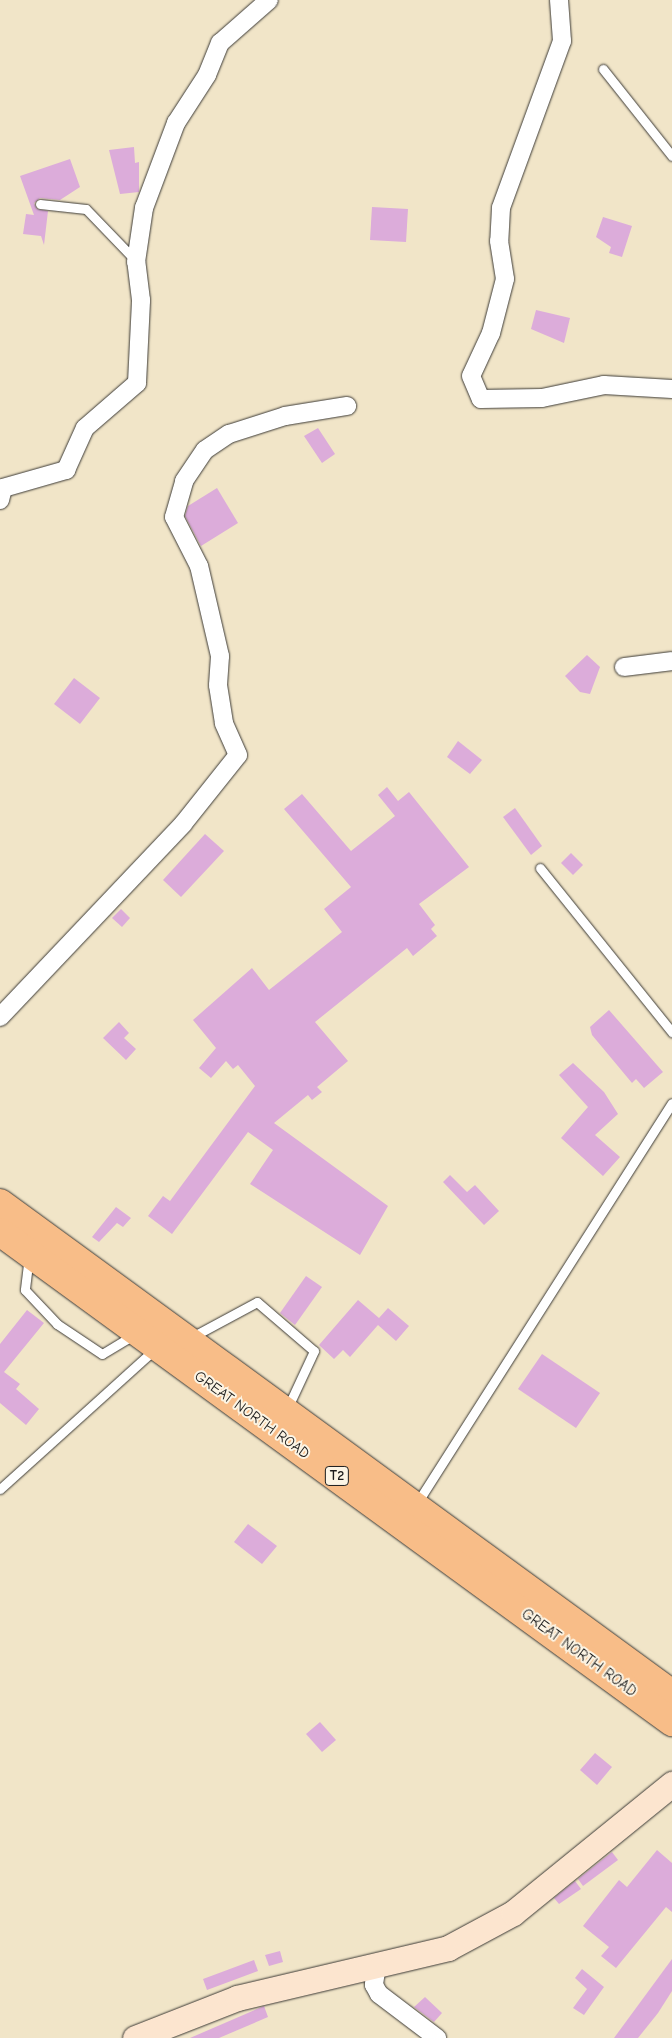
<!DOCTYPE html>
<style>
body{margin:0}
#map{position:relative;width:672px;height:2038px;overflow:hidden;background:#f1e5c8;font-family:"Comic Neue",sans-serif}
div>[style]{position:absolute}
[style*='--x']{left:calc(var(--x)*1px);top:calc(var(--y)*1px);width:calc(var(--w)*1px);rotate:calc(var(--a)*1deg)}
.building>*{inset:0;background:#dcacda}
.roads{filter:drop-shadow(0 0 1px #3c3a36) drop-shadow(0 0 1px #3c3a36)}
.lane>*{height:9px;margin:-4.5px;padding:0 4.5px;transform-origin:4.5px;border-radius:4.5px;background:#fff}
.street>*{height:18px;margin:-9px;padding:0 9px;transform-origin:9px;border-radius:9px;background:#fff}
.secondary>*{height:25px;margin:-12.5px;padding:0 12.5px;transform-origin:12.5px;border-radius:12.5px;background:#fce5cf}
.primary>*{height:28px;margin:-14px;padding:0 14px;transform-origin:14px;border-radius:14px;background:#f8bd88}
span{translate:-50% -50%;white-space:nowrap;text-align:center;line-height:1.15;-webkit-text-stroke:4px #fcf5e5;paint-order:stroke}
.shield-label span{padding:1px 4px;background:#fcf5e5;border:1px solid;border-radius:4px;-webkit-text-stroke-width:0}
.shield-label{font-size:14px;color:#1c1c1c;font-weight:700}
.street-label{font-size:15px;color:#1c1c1c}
</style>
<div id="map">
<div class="building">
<i style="clip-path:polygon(134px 147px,135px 163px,139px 162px,139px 192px,120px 194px,109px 150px)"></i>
<i style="clip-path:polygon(70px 159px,80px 187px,60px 200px,40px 198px,34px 203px,37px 209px,48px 211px,44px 245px,41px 236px,23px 234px,26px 214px,34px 215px,20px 176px)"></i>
<i style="clip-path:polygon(372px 207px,408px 209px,406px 242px,370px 240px)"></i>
<i style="clip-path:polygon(603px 217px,632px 226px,622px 257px,609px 253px,611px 247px,596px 237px)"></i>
<i style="clip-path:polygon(536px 310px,570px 318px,564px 343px,531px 329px)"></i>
<i style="clip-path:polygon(318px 428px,335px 454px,322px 463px,304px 436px)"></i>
<i style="clip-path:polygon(217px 488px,238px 523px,201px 546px,185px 516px,188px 506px)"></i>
<i style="clip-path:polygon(587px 655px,600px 667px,590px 694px,580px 692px,565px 676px)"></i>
<i style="clip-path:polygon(74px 678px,100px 698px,80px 724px,54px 704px)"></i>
<i style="clip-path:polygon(458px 741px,482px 760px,470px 774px,447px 757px)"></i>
<i style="clip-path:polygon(387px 787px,398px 801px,409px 792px,469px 867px,419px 904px,435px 925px,431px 929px,437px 936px,413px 956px,407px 948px,315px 1022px,348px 1061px,317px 1087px,322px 1092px,312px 1100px,308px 1095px,274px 1123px,388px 1206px,360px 1255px,250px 1184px,273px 1150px,248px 1132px,172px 1234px,148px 1216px,163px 1196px,170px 1201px,255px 1086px,238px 1065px,233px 1069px,226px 1061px,211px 1078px,199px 1068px,216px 1048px,193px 1020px,252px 968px,269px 990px,342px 932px,324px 909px,351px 887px,284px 809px,302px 794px,351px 851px,395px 816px,378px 795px)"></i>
<i style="clip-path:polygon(515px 808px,542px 846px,531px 855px,503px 817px)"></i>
<i style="clip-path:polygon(205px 834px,224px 851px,181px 897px,163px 880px)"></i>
<i style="clip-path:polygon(571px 853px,583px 865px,573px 875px,561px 863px)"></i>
<i style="clip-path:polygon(121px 909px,130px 918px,122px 927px,112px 918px)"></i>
<i style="clip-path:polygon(609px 1010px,663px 1072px,644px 1088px,636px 1079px,632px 1083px,592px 1035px,590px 1027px)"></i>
<i style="clip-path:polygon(119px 1022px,129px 1033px,124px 1038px,136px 1049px,126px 1060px,103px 1038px)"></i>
<i style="clip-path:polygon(573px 1063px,604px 1092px,618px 1114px,595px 1135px,620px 1157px,603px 1176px,561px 1138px,588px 1107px,559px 1075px)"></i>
<i style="clip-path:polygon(450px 1175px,467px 1192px,475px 1185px,499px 1211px,484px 1225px,443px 1182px)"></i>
<i style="clip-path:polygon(116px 1207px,131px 1218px,123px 1227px,117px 1223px,99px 1242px,92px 1237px)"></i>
<i style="clip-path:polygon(306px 1276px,322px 1287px,295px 1325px,280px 1313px)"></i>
<i style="clip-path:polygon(358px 1300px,379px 1318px,388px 1308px,409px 1326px,396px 1341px,378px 1325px,350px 1357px,343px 1350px,334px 1359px,319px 1345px)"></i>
<i style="clip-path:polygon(27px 1310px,44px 1323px,4px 1372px,20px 1384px,16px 1389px,39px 1409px,26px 1425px,0 1403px,0 1344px)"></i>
<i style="clip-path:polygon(542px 1354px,600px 1393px,576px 1428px,518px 1389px)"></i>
<i style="clip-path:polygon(248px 1524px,277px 1546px,262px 1564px,234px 1542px)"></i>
<i style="clip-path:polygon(320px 1722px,336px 1740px,322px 1752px,306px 1734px)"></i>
<i style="clip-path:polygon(595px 1753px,612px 1767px,597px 1785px,580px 1770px)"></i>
<i style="clip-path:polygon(657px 1850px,672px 1863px,672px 1912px,666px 1907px,616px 1968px,601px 1956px,609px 1947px,583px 1926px,619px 1880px,627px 1887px)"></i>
<i style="clip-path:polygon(612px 1852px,618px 1860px,583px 1886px,578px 1879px)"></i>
<i style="clip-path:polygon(575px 1881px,581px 1889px,559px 1904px,554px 1898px)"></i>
<i style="clip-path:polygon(280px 1951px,283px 1962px,269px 1966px,265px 1955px)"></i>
<i style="clip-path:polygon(672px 1959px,672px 1991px,658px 2013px,638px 2038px,614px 2038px)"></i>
<i style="clip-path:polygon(254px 1960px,258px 1971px,207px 1990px,203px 1979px)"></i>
<i style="clip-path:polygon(582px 1969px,604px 1987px,584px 2015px,573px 2008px,587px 1989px,575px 1978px)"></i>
<i style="clip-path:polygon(425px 1997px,442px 2013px,434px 2022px,414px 2007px)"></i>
<i style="clip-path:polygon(264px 2006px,268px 2017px,219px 2038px,190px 2038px)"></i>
</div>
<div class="roads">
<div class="lane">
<i style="--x:603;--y:69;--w:111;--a:51.6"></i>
<i style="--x:40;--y:204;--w:46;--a:6.2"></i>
<i style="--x:86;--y:209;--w:71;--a:46.1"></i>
<i style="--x:540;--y:868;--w:211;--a:51.2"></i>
<i style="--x:29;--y:1256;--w:34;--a:97"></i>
<i style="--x:25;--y:1290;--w:47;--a:46.7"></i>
<i style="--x:57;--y:1324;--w:54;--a:33.7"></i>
<i style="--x:102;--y:1354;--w:37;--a:-31"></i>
<i style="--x:190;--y:1338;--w:76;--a:-28.2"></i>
<i style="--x:257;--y:1302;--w:75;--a:40.7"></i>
<i style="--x:314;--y:1351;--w:64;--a:115"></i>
<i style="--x:0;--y:1489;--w:209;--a:-42.1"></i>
<i style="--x:417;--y:1503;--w:474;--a:-57.5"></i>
</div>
<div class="street">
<i style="--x:559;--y:0;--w:41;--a:85.8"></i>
<i style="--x:562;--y:41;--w:178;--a:110.1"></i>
<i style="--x:501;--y:208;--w:33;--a:93"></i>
<i style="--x:499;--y:241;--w:38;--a:81"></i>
<i style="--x:505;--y:279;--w:56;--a:104.5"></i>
<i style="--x:491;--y:333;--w:47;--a:114.9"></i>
<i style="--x:471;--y:376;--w:25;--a:67"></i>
<i style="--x:481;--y:399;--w:61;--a:-0.9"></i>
<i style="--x:542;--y:398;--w:63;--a:-11.8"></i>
<i style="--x:604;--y:385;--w:68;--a:3.4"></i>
<i style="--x:0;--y:500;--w:12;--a:-76"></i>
<i style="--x:3;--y:488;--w:66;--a:-15.9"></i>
<i style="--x:66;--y:470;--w:46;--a:-65.7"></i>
<i style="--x:85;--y:428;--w:69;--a:-40.9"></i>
<i style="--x:137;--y:383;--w:83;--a:-87.2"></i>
<i style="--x:141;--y:300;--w:38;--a:-97"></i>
<i style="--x:136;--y:262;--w:55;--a:-81.6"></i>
<i style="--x:144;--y:208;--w:91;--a:-69.4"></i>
<i style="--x:176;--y:123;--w:57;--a:-57.1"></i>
<i style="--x:207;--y:75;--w:35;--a:-68"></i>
<i style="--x:220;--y:43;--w:65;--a:-41.3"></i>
<i style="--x:624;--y:667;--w:48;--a:-7.1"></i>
<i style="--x:0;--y:1017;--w:266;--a:-46.5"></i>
<i style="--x:183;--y:824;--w:88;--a:-51.4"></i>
<i style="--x:238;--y:755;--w:35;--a:-114"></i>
<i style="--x:224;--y:723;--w:38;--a:-99"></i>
<i style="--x:218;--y:685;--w:29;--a:-86"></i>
<i style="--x:220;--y:656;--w:92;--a:-103.1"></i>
<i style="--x:199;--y:566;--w:55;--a:-117"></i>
<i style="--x:174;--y:517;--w:37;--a:-74"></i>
<i style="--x:184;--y:481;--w:37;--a:-56"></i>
<i style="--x:205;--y:450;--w:29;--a:-34"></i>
<i style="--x:229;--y:434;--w:59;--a:-17.8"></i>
<i style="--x:285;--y:416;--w:63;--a:-9.2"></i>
<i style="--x:377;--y:1965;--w:20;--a:99"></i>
<i style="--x:374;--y:1985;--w:10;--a:61"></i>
<i style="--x:379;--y:1994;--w:73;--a:37.2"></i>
</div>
<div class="secondary">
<i style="--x:135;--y:2038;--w:110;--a:-21.4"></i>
<i style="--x:237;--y:1998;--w:217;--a:-13.3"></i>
<i style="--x:448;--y:1948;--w:74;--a:-28.3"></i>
<i style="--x:513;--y:1913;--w:205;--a:-39.1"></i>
</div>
<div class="primary">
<i style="--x:0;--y:1203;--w:832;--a:36.15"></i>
<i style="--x:0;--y:1232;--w:832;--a:36.1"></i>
</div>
</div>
<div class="shield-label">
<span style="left:337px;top:1476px">T2</span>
</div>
<div class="street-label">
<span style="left:252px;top:1415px;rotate:36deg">GREAT NORTH ROAD</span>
<span style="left:579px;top:1653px;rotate:36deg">GREAT NORTH ROAD</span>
</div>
</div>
